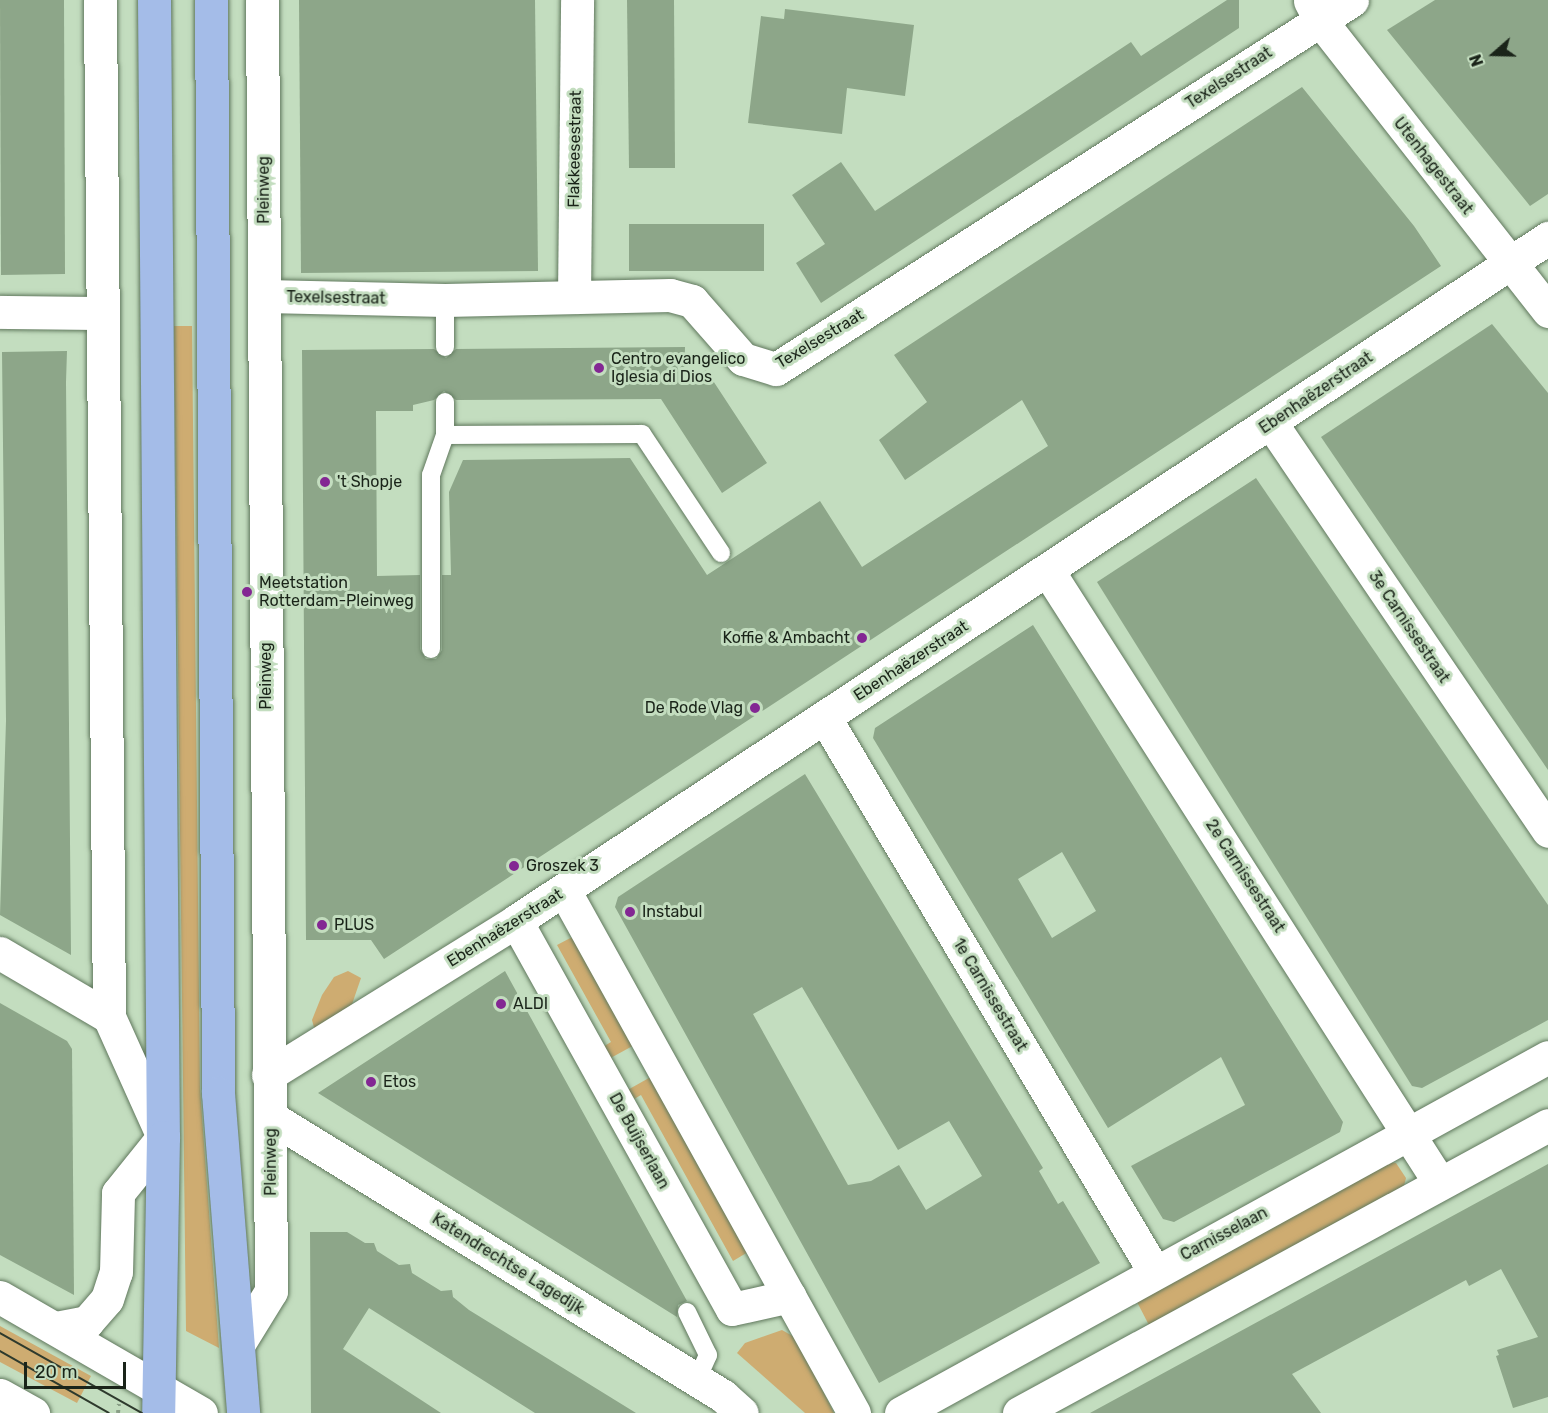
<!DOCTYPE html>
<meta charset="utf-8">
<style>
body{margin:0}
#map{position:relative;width:1548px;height:1413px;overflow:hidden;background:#c3ddbf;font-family:Rubik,sans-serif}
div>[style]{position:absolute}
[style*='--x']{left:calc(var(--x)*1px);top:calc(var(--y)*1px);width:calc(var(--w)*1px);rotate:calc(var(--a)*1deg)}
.green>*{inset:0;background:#ceac71}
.building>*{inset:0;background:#8da689}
.path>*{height:4px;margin-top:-2px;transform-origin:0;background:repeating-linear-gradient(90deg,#899e86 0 3px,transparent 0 7.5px)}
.roads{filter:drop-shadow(0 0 2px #60785d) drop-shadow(0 0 2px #60785d)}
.lane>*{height:18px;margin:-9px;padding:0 9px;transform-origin:9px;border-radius:9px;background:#fff}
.street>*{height:33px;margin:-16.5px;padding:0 16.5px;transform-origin:16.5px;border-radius:16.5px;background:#fff}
.primary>*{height:33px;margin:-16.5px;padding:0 16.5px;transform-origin:16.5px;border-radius:16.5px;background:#a4bce8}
.tram>*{height:1.5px;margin:-0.75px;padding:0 0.75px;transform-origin:0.75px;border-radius:0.75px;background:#2e3a2d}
.dots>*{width:16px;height:16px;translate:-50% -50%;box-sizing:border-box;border:3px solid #c3ddbf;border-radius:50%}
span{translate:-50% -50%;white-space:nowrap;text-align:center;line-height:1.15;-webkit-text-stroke:6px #c3ddbf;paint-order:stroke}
.street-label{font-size:16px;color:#1a2419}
.poi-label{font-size:16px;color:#1a2419}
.left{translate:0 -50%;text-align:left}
.right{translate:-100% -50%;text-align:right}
.north{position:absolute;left:1464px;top:24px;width:60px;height:60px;-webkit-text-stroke:4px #c3ddbf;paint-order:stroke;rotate:250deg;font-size:16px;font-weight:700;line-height:24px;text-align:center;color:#1a2419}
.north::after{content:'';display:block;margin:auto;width:21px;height:27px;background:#1a2419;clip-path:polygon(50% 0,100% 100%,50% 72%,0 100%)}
.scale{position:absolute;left:24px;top:1362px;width:102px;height:27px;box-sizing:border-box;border:3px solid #1a2419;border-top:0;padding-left:8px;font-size:18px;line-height:21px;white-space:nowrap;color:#1a2419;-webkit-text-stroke:4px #c3ddbf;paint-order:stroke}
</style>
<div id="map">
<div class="green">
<i style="clip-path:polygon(174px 326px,192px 326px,200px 1089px,219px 1348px,186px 1331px)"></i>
<i style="clip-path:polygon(578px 934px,638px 1043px,607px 1060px,601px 1048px,611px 1042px,557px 945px)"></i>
<i style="clip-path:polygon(348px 971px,361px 978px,348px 1016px,315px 1031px,312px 1020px,322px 995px,334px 977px)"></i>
<i style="clip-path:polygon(656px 1074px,753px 1249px,733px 1261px,641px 1095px,629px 1102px,624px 1092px)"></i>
<i style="clip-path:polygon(1387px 1162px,1396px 1163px,1406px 1178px,1403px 1190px,1151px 1329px,1136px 1300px)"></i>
<i style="clip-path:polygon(0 1326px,91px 1376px,77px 1403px,0 1362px)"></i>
<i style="clip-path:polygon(782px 1330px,796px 1338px,834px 1413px,805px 1413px,737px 1353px,745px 1343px)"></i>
</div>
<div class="building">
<i style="clip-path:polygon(0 0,64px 0,65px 274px,1px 275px)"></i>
<i style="clip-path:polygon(299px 0,535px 0,538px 271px,301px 273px)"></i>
<i style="clip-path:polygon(627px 0,674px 0,675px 168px,629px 168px)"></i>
<i style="clip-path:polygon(1227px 0,1239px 0,1239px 28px,821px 303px,796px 263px,825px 244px,792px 195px,841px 162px,875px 211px,1131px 42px,1141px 56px)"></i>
<i style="clip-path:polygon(1435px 0,1548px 0,1548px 194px,1530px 206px,1387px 30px)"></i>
<i style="clip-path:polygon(785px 9px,914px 25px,905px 96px,847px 88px,842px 134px,748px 123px,761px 16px,784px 19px)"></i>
<i style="clip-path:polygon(1302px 87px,1414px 226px,1441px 266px,384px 959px,371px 940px,306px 940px,302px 350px,434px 349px,446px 358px,456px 349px,685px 347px,684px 384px,706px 370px,767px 463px,722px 493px,661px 399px,456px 400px,444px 391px,434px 400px,413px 405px,413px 411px,376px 411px,377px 576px,420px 575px,420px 649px,426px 659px,436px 659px,442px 650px,442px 575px,451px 575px,449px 492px,463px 460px,630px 458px,707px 575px,820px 501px,862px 567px,1048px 446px,1022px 400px,905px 480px,879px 440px,927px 402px,894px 355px)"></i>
<i style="clip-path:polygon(629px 224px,764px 224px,764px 271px,629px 271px)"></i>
<i style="clip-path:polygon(1492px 324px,1548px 393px,1548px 770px,1321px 437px)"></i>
<i style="clip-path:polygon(67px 351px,66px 382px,71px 955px,0 915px,6px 721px,2px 352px)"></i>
<i style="clip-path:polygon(1256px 478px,1548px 905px,1548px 1020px,1422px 1088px,1412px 1086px,1097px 582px)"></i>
<i style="clip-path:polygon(evenodd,1033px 625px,1343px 1122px,1340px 1132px,1174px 1222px,1163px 1219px,1131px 1166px,1245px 1105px,1221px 1057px,1108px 1128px,873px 738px,875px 728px,1033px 625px,1062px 852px,1096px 911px,1052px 938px,1018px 879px,1062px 852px)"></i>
<i style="clip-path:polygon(evenodd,805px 774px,1043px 1168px,1039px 1171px,1058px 1204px,1063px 1201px,1100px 1263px,879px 1383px,615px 907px,618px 897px,805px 774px,802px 987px,898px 1150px,949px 1121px,982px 1176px,926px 1210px,899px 1165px,871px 1181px,848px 1185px,753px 1014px,802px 987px)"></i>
<i style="clip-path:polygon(505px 971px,687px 1301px,678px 1305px,677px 1317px,318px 1093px)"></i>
<i style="clip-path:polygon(0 1003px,67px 1041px,72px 1049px,74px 1295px,0 1255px)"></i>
<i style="clip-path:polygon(1548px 1164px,1548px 1397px,1513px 1408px,1496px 1356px,1499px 1355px,1497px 1350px,1538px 1337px,1501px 1269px,1469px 1286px,1466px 1280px,1292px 1374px,1321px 1413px,1090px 1413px)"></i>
<i style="clip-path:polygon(310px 1232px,347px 1232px,365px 1243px,374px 1243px,377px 1251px,399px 1265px,410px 1264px,412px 1273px,441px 1291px,452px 1290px,453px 1297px,469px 1310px,636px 1413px,535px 1413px,369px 1308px,343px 1349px,441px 1413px,311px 1413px)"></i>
</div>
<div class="path">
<i style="--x:118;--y:1413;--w:9;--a:-84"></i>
</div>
<div class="roads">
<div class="lane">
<i style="--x:445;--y:300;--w:47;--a:90"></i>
<i style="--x:445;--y:435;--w:197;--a:-0.3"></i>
<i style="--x:642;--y:434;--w:143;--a:56.4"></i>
<i style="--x:431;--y:649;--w:174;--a:-90"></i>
<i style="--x:431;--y:475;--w:42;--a:-70.7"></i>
<i style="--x:445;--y:435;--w:33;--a:-90"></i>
<i style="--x:687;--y:1312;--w:48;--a:64"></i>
<i style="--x:708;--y:1355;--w:27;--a:114"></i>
</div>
<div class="street">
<i style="--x:1310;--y:1;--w:21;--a:62"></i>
<i style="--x:1320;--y:20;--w:370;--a:51.9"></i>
<i style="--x:265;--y:296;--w:180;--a:1.3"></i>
<i style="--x:445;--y:300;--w:225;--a:-1.3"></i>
<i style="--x:670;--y:295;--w:23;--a:15"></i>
<i style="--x:692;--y:301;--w:77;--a:48.7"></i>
<i style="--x:743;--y:359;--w:34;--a:17"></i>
<i style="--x:776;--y:369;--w:684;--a:-32.64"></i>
<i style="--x:574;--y:297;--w:297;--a:-89.4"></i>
<i style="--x:0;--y:312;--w:101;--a:0.6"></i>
<i style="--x:1271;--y:423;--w:493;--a:55.8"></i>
<i style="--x:1048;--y:571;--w:725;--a:57.38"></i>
<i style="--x:825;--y:718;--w:643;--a:59.25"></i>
<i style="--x:564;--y:890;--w:598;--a:60.99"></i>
<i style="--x:516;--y:921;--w:444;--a:60.9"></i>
<i style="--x:732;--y:1309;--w:59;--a:-12.6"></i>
<i style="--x:0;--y:953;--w:126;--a:30.4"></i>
<i style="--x:268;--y:1075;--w:292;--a:-31.8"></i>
<i style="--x:516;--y:921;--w:1238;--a:-33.5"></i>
<i style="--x:272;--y:1118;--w:530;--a:31.65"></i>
<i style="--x:723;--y:1396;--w:25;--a:42"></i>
<i style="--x:0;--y:1297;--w:232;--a:30"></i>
<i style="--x:56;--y:1328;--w:32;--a:-11"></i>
<i style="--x:87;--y:1322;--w:30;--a:-49"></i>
<i style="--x:107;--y:1299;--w:28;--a:-72"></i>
<i style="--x:116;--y:1272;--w:79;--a:-88.5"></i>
<i style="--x:118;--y:1193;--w:72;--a:-51.2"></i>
<i style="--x:163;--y:1137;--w:132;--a:-114.2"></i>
<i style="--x:109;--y:1017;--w:1017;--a:-90.51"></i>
<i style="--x:239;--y:1343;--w:61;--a:-58.4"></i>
<i style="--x:271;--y:1291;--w:1291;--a:-90.4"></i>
<i style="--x:0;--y:1395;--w:38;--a:29"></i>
<i style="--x:901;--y:1413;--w:738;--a:-28.82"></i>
<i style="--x:1019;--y:1413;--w:602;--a:-28.56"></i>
</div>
<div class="primary">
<i style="--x:154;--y:0;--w:1137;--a:89.55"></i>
<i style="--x:163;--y:1137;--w:276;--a:91"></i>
<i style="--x:211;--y:0;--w:1093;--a:89.63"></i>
<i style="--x:218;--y:1093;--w:321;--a:85.5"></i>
</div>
</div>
<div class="tram">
<i style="--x:0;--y:1333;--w:163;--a:29.4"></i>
<i style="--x:0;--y:1351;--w:125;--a:29.6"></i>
</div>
<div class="dots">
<i style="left:599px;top:368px;background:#832793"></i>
<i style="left:325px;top:482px;background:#832793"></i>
<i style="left:247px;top:592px;background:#832793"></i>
<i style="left:862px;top:638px;background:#832793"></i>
<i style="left:755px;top:708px;background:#832793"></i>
<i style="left:514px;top:866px;background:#832793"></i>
<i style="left:630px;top:912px;background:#832793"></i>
<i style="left:322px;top:925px;background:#832793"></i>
<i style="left:501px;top:1004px;background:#832793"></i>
<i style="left:371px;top:1082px;background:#832793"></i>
</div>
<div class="street-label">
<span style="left:1229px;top:78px;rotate:-33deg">Texelsestraat</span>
<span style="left:575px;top:149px;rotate:-89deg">Flakkeesestraat</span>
<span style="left:1433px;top:166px;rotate:52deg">Utenhagestraat</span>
<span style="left:264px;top:190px;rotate:-90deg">Pleinweg</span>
<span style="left:336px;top:298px;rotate:1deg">Texelsestraat</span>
<span style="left:820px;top:339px;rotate:-31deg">Texelsestraat</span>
<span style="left:1316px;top:393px;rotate:-34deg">Ebenhaëzerstraat</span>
<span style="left:1409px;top:627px;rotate:56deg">3e Carnissestraat</span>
<span style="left:911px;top:661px;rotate:-33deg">Ebenhaëzerstraat</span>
<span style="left:266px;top:676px;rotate:-90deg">Pleinweg</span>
<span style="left:1245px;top:876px;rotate:57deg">2e Carnissestraat</span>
<span style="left:505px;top:928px;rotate:-32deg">Ebenhaëzerstraat</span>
<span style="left:990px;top:995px;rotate:59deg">1e Carnissestraat</span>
<span style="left:639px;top:1141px;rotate:61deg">De Buijserlaan</span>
<span style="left:271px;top:1162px;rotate:-90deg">Pleinweg</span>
<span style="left:1224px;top:1234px;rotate:-28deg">Carnisselaan</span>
<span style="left:508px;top:1264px;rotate:32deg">Katendrechtse Lagedijk</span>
</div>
<div class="poi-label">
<span class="left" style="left:611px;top:368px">Centro evangelico<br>Iglesia di Dios</span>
<span class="left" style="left:337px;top:482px">'t Shopje</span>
<span class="left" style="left:259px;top:592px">Meetstation<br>Rotterdam-Pleinweg</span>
<span class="right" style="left:850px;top:638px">Koffie &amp; Ambacht</span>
<span class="right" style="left:743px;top:708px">De Rode Vlag</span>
<span class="left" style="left:526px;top:866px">Groszek 3</span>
<span class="left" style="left:642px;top:912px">Instabul</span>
<span class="left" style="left:334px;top:925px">PLUS</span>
<span class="left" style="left:513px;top:1004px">ALDI</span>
<span class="left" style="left:383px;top:1082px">Etos</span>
</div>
<div class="north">N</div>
<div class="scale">20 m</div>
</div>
